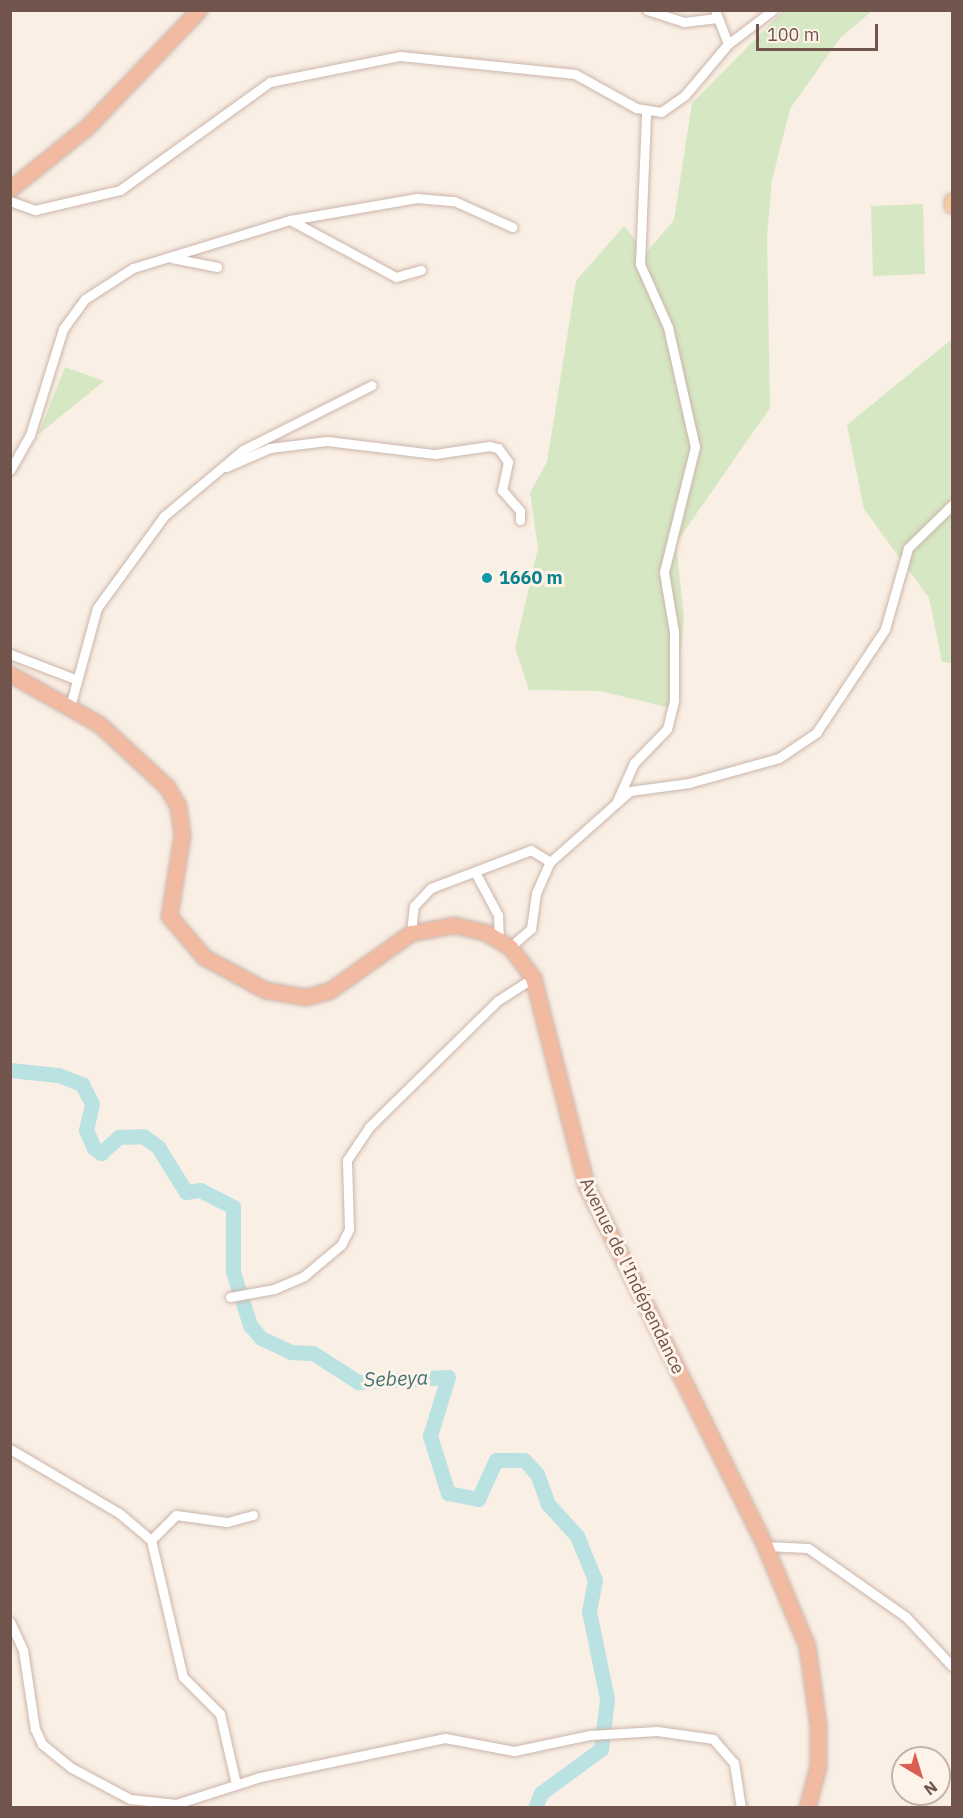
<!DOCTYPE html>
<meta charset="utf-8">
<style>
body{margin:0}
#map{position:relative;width:963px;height:1818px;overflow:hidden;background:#faefe4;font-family:"IBM Plex Sans",sans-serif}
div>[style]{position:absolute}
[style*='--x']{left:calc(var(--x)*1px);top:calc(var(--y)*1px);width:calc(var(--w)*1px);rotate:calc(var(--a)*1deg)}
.green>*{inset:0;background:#d6e7c3}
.river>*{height:15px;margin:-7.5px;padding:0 7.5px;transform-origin:7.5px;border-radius:7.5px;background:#bae2e2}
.roads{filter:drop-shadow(0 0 2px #cbb5ab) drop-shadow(0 0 2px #cbb5ab)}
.minor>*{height:9px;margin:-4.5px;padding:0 4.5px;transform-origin:4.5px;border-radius:4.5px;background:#fff}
.primary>*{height:14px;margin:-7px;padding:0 7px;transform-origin:7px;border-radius:7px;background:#f5caa0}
.trunk>*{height:15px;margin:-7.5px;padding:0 7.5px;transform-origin:7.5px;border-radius:7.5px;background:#f2baa0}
.dots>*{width:16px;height:16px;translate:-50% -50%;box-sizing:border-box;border:3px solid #fef3e9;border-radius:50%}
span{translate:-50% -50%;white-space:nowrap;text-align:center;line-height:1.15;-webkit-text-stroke:6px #fef3e9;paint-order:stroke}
.culture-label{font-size:18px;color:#0d838f;font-weight:700}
.left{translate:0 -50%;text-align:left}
.street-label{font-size:18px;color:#71544b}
.water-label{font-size:20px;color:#407376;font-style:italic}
.frame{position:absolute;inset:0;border:12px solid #71544b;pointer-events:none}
.north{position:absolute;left:891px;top:1746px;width:60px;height:60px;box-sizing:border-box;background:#fef3e9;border:2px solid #c6b3aa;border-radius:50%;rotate:142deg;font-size:16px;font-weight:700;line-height:24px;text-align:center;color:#71544b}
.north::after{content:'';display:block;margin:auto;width:21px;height:27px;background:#dc5e51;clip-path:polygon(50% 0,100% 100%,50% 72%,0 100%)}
.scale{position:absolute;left:756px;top:24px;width:122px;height:27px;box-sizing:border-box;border:3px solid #71544b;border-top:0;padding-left:8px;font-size:18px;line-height:21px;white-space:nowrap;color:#71544b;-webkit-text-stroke:4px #fef3e9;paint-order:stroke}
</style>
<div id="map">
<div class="green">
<i style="clip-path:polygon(783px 11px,872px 11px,840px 38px,790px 109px,772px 180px,767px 235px,770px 408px,676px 543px,684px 618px,675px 709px,600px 691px,529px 690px,515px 648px,538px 548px,530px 493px,547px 462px,576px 281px,624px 226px,646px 253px,674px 220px,692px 103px)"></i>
<i style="clip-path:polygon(923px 204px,925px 274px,873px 276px,871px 206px)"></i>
<i style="clip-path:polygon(952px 339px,952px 663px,942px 662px,929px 598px,864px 509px,847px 425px)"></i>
<i style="clip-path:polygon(65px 367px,104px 381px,38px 435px)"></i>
</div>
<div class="river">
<i style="--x:10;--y:1070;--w:48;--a:5.9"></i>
<i style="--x:58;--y:1075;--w:26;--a:21"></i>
<i style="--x:82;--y:1084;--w:22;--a:63"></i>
<i style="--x:92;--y:1104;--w:27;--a:103"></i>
<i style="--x:86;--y:1130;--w:20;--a:66"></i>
<i style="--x:94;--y:1148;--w:9;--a:36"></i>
<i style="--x:101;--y:1153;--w:24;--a:-42"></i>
<i style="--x:119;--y:1137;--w:24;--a:-2"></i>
<i style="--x:143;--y:1136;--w:19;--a:36"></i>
<i style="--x:158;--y:1147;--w:53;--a:58.1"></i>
<i style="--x:186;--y:1192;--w:14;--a:-8"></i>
<i style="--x:200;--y:1190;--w:37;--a:27"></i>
<i style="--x:233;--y:1207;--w:65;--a:90"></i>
<i style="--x:233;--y:1272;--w:56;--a:72.2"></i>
<i style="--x:250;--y:1325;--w:17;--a:50"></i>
<i style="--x:261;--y:1338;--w:33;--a:25"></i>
<i style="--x:291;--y:1352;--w:22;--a:3"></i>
<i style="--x:313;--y:1353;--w:54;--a:32.8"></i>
<i style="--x:358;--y:1382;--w:90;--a:-3.2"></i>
<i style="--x:448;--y:1377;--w:62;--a:107"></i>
<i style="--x:430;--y:1436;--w:60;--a:72.5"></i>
<i style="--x:448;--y:1493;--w:31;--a:11"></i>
<i style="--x:478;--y:1499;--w:43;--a:-65.2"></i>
<i style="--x:496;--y:1460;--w:28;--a:0"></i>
<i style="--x:524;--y:1460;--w:19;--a:47"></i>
<i style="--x:537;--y:1474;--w:32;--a:70"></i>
<i style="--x:548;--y:1504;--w:43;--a:47.8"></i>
<i style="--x:577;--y:1536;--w:48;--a:67.8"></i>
<i style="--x:595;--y:1580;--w:32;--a:101"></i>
<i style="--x:589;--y:1611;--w:90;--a:78.4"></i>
<i style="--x:607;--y:1699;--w:50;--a:96.8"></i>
<i style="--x:601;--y:1749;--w:74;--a:143.7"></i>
<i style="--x:541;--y:1793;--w:16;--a:112"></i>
</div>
<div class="roads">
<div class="minor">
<i style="--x:647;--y:10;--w:39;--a:18"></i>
<i style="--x:684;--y:22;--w:33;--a:-7"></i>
<i style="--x:715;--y:10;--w:36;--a:69"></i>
<i style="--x:10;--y:201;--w:27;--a:20"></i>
<i style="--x:35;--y:210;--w:87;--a:-13.2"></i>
<i style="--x:120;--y:190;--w:185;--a:-35.8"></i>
<i style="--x:270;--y:82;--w:133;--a:-11.3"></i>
<i style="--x:400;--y:56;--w:176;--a:5.9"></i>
<i style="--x:575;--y:74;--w:70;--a:29.1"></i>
<i style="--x:636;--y:108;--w:25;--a:9"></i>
<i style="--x:661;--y:112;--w:29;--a:-35"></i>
<i style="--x:685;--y:95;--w:67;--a:-49.9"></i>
<i style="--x:728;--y:44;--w:56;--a:-37.1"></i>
<i style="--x:290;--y:220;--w:120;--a:28.3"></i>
<i style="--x:396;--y:277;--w:26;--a:-16"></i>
<i style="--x:172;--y:258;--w:46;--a:11.3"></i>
<i style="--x:226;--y:467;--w:48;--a:-23.4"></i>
<i style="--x:270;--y:448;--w:57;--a:-7"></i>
<i style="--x:327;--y:441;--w:109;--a:6.9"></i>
<i style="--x:435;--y:454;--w:55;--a:-8.4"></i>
<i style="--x:489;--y:446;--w:9;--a:13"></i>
<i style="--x:498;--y:448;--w:17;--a:54"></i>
<i style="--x:508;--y:462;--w:29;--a:102"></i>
<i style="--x:502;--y:490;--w:28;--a:49"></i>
<i style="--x:520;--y:511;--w:9;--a:90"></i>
<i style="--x:10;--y:470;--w:40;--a:-60.3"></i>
<i style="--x:30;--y:435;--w:111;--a:-72.7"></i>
<i style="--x:63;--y:329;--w:37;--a:-54"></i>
<i style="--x:85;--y:299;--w:57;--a:-32.9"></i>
<i style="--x:133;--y:268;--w:164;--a:-17"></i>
<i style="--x:290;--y:220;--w:129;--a:-9.8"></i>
<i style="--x:417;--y:198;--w:37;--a:5"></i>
<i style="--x:454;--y:201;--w:64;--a:24.1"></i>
<i style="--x:10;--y:654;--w:70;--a:21"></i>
<i style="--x:71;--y:703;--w:98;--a:-74.7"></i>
<i style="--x:97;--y:608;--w:114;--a:-53.9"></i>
<i style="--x:164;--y:516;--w:103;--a:-39.9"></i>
<i style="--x:243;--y:450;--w:144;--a:-26.7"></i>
<i style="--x:617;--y:801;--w:42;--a:-65.9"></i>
<i style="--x:634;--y:763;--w:47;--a:-45.9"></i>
<i style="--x:667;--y:729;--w:30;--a:-76"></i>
<i style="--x:674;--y:700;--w:68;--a:-90"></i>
<i style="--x:674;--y:632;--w:61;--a:-99.5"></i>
<i style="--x:664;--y:572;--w:129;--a:-76.1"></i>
<i style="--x:695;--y:447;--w:123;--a:-102.7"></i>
<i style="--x:668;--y:327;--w:69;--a:-114"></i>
<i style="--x:640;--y:264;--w:152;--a:-87.7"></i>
<i style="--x:476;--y:874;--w:47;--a:61.8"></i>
<i style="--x:498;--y:915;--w:26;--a:88"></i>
<i style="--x:411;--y:933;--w:27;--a:-84"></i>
<i style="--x:414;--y:906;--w:25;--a:-47"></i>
<i style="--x:431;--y:888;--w:107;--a:-20.8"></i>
<i style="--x:531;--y:850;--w:22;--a:32"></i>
<i style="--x:510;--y:947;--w:28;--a:-41"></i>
<i style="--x:531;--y:929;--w:36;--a:-82"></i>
<i style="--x:536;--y:893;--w:34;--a:-66"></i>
<i style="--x:550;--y:862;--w:107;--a:-41.6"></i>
<i style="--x:630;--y:791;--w:60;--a:-7.7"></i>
<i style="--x:689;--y:783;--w:93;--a:-15.5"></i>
<i style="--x:779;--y:758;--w:45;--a:-34"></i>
<i style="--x:816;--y:733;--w:125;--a:-56.4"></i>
<i style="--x:885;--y:629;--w:84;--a:-74.1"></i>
<i style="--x:908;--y:548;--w:62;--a:-44.3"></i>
<i style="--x:230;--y:1297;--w:45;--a:-10.3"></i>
<i style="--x:274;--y:1289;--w:33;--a:-23"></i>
<i style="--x:304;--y:1276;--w:48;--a:-40"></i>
<i style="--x:341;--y:1245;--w:18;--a:-63"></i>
<i style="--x:349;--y:1229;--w:69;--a:-91.7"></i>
<i style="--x:347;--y:1160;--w:40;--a:-56"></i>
<i style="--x:369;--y:1127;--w:180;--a:-44.5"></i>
<i style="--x:497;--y:1001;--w:43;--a:-32.6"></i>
<i style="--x:10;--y:1449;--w:126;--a:30.4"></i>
<i style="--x:119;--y:1513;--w:42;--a:40.2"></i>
<i style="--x:151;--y:1540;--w:141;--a:76.9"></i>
<i style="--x:183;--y:1677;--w:52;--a:45"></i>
<i style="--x:220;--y:1714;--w:72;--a:77.1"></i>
<i style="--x:151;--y:1540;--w:35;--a:-45"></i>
<i style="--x:176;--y:1515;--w:51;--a:7.8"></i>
<i style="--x:227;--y:1522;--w:27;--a:-15"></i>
<i style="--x:765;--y:1546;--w:43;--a:2.7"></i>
<i style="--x:808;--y:1548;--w:120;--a:35.1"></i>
<i style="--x:906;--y:1617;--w:67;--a:46.8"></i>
<i style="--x:10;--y:1622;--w:31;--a:65"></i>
<i style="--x:23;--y:1650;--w:80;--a:81.4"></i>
<i style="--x:35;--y:1729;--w:17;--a:65"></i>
<i style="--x:42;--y:1744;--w:36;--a:39"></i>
<i style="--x:70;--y:1767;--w:68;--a:28.1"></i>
<i style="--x:130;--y:1799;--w:46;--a:6.2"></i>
<i style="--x:176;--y:1804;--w:88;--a:-17.8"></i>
<i style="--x:260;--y:1777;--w:189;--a:-11.9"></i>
<i style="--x:445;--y:1738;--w:70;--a:10.7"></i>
<i style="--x:514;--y:1751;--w:78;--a:-11.9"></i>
<i style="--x:590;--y:1735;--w:67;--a:-3.4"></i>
<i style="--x:657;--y:1731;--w:57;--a:8.1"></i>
<i style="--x:713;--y:1739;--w:32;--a:49"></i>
<i style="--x:734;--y:1763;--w:46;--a:81.2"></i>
</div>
<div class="primary">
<i style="--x:952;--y:201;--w:5;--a:90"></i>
</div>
<div class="trunk">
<i style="--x:10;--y:189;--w:99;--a:-38.8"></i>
<i style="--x:87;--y:127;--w:162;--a:-46.3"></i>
<i style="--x:10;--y:674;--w:102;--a:29.3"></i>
<i style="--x:99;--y:724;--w:93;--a:42.8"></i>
<i style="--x:167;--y:787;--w:22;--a:60"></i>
<i style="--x:178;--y:806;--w:29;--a:82"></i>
<i style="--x:182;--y:835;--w:82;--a:99.1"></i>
<i style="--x:169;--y:916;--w:54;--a:49.5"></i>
<i style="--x:204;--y:957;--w:69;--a:28.4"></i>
<i style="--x:265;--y:990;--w:42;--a:9.7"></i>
<i style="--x:306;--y:997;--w:24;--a:-15"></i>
<i style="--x:329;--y:991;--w:100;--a:-35.3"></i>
<i style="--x:411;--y:933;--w:44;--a:-10.5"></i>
<i style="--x:454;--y:925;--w:32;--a:13"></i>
<i style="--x:485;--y:932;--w:29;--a:31"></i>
<i style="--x:510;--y:947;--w:39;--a:53"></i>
<i style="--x:533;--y:978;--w:214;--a:75.6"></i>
<i style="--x:586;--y:1185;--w:403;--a:63.6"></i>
<i style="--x:765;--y:1546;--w:108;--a:67.2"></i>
<i style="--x:807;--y:1646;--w:80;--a:82.1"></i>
<i style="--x:818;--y:1725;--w:41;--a:90"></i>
<i style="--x:818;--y:1766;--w:43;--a:104.7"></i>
</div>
</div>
<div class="dots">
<i style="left:487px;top:578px;background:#0f9aa8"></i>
</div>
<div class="culture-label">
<span class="left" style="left:499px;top:578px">1660 m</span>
</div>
<div class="street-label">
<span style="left:632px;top:1276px;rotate:64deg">Avenue de l'Indépendance</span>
</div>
<div class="water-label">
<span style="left:396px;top:1378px;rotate:-2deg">Sebeya</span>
</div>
<div class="frame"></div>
<div class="north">N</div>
<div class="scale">100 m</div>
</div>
